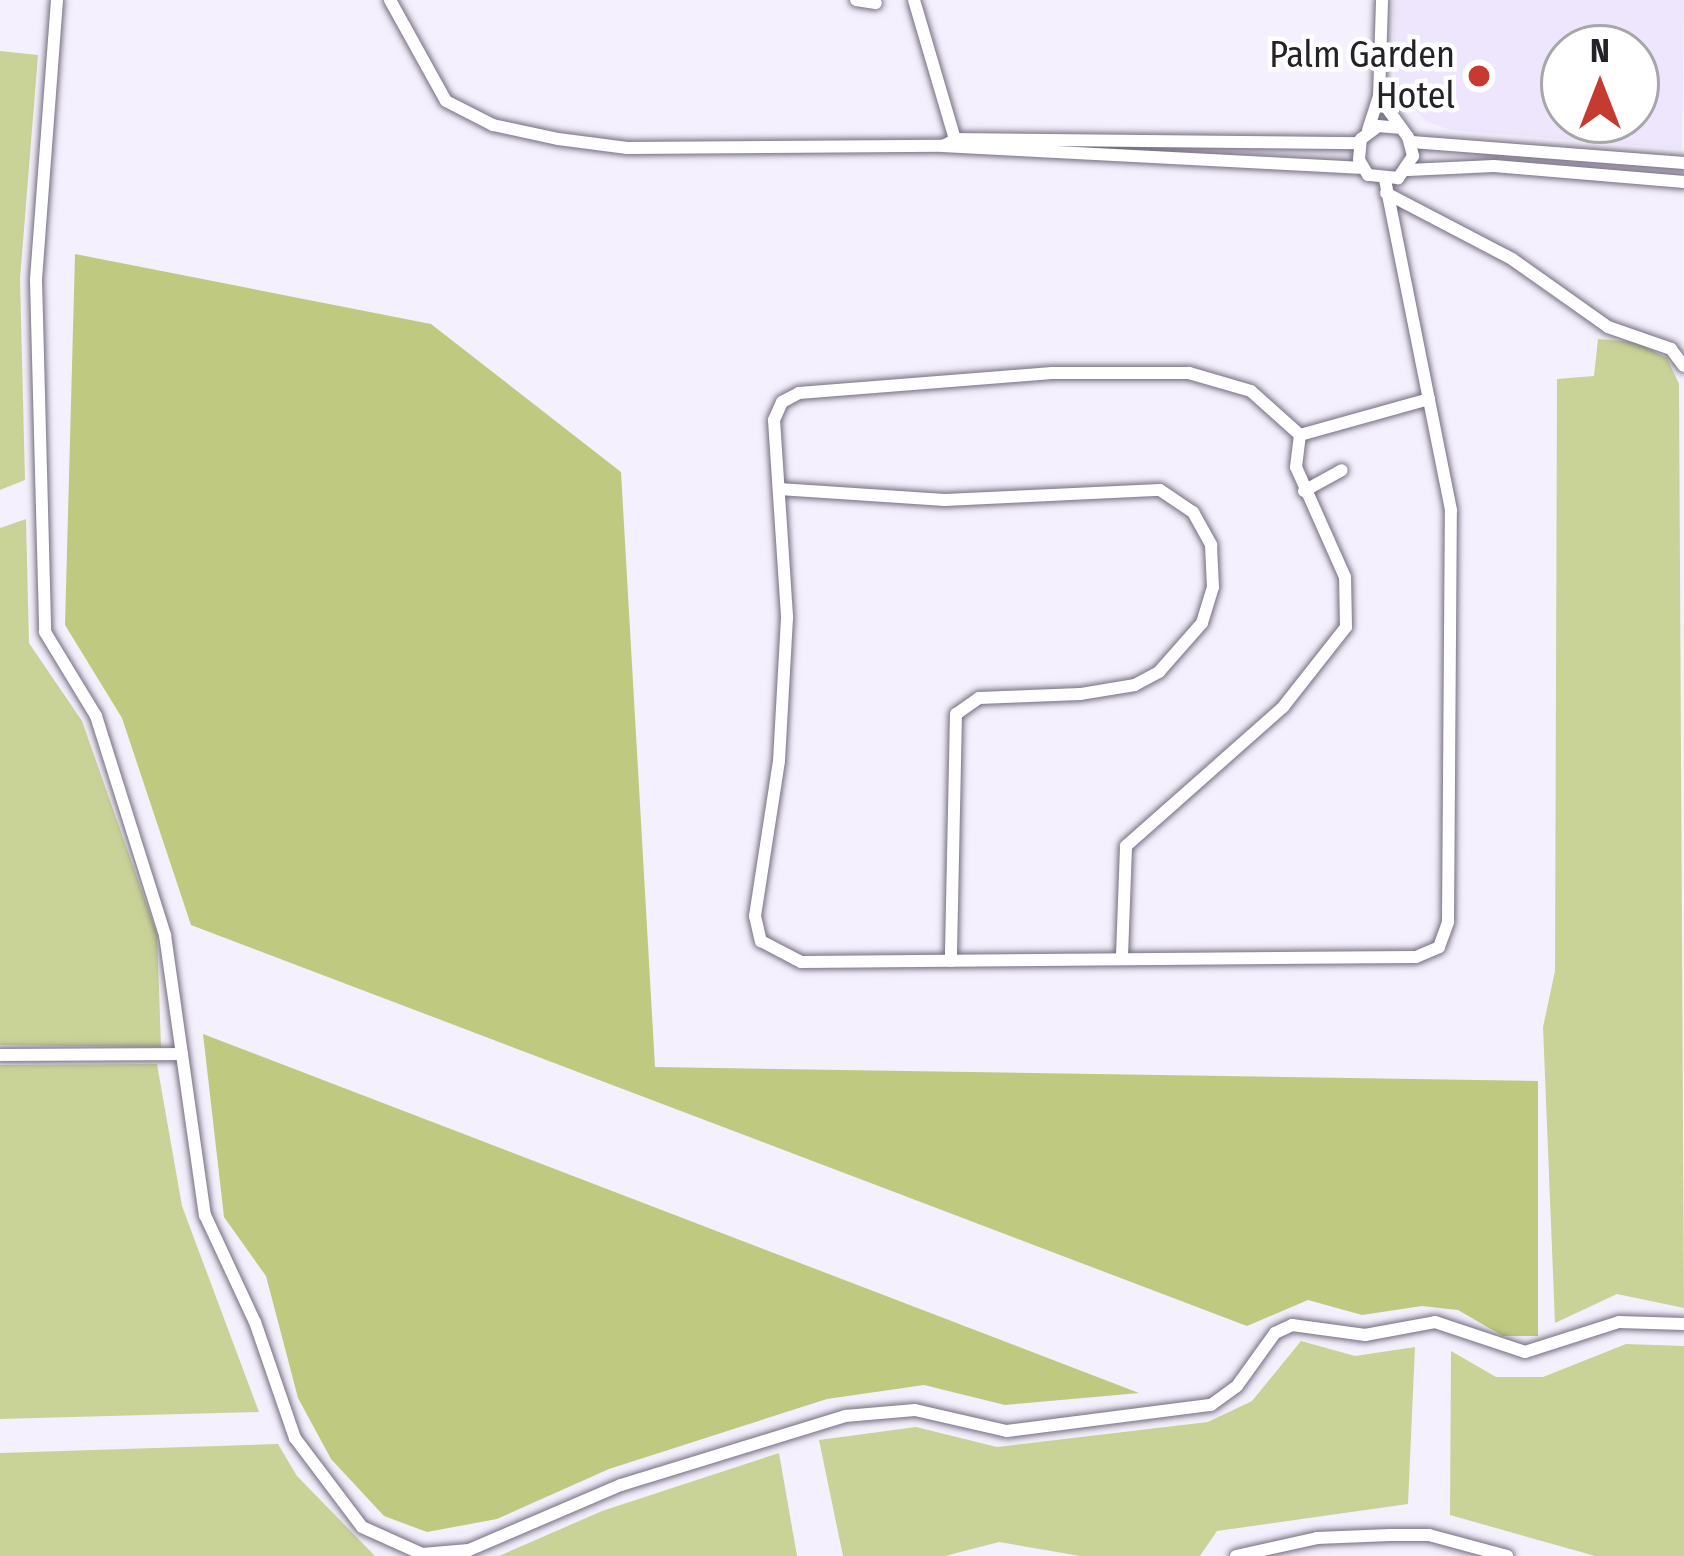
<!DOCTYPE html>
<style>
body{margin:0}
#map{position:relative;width:1684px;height:1556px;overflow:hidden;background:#f5f0fd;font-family:"Fira Sans Condensed",sans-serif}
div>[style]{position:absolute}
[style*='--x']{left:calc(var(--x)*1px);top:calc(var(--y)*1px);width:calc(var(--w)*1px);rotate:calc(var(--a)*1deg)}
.built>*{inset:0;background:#ede6fc}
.green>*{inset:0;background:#cad397}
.forest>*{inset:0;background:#bfca80}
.roads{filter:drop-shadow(0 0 3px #746d7f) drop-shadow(0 0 3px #746d7f)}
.minor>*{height:12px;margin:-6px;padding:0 6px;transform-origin:6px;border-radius:6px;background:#fff}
.dots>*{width:33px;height:33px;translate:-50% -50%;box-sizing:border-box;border:6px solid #fff;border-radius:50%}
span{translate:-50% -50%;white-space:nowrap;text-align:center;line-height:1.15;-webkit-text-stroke:9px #fff;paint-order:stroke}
.poi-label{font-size:36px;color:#242128}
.right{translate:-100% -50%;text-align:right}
.north{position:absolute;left:1540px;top:24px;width:120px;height:120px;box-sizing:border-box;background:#fff;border:3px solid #a7a6a9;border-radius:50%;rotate:0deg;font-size:33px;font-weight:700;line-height:48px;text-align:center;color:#242128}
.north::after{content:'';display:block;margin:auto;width:42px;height:54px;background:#c73a2f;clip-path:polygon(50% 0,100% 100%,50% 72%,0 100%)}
</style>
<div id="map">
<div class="built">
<i style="clip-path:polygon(evenodd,1393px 0,1684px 0,1682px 149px,1450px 130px,1426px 121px,1395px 89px,1393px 0,1564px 48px,1636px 48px,1636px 120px,1564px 120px,1564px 48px)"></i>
</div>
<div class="green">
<i style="clip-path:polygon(0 51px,38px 55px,20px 279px,25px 480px,0 490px)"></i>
<i style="clip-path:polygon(1598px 339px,1635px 342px,1667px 358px,1679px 384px,1684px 1308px,1617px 1294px,1555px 1323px,1543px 1027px,1555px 971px,1557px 379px,1594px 376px)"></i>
<i style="clip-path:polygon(26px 519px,29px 643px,82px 721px,157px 934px,161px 1047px,0 1045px,0 528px)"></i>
<i style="clip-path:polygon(157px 1064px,182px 1206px,259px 1412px,0 1419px,0 1065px)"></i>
<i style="clip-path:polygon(1301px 1341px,1355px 1356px,1415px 1347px,1408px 1504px,1217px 1531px,1200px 1556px,1080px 1556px,999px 1542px,945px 1556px,843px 1556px,819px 1440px,916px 1427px,997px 1447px,1208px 1422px,1252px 1401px)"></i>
<i style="clip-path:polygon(1626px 1344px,1684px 1346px,1684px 1556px,1595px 1556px,1450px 1515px,1451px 1351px,1496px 1377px,1543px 1377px)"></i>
<i style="clip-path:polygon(278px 1444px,297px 1476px,375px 1556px,0 1556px,0 1453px)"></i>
<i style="clip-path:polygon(779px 1453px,797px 1556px,499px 1556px,602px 1511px)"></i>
</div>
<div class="forest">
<i style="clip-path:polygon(75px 254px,431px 324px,621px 472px,655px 1067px,1538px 1081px,1538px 1336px,1503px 1336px,1458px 1310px,1422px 1306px,1362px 1315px,1308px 1300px,1247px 1326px,191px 925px,122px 718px,65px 625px)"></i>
<i style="clip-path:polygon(203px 1034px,1139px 1393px,1005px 1405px,924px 1385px,827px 1399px,609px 1469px,497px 1519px,427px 1532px,384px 1516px,331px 1459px,298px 1398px,266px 1276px,224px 1217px)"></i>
</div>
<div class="roads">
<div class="minor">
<i style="--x:57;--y:0;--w:281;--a:94.3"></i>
<i style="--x:36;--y:280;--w:352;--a:88.5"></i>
<i style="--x:45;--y:632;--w:98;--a:58.7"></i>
<i style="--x:96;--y:716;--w:230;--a:72.5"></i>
<i style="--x:165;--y:935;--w:283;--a:81.9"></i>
<i style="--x:205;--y:1215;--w:118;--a:65"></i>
<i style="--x:255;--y:1322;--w:123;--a:71"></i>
<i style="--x:295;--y:1438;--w:111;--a:53"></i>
<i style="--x:362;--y:1527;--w:66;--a:24.2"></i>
<i style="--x:422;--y:1554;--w:47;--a:-4.9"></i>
<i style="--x:469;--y:1550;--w:165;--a:-23.2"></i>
<i style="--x:621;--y:1485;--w:234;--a:-17.1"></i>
<i style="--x:845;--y:1416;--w:70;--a:-4.9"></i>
<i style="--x:915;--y:1410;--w:94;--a:12.9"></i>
<i style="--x:1007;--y:1431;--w:206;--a:-7.3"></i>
<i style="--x:1211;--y:1405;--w:32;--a:-36"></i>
<i style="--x:1237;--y:1386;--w:65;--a:-54.4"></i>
<i style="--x:1275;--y:1333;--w:19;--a:-25"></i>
<i style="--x:1292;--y:1325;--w:74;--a:7.8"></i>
<i style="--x:1365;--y:1335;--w:71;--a:-10.5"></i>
<i style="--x:1435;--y:1322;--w:95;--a:18.4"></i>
<i style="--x:1525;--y:1352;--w:99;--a:-17.7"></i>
<i style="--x:1619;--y:1322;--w:65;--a:1.8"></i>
<i style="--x:390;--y:0;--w:115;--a:61"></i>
<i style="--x:446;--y:101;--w:53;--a:27.1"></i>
<i style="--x:493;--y:125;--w:66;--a:12.2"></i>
<i style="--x:558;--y:139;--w:70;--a:7.4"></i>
<i style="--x:627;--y:148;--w:316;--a:-0.4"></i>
<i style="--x:943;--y:146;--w:420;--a:3"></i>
<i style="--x:856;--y:0;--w:20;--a:9"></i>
<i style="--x:914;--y:0;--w:149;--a:73.6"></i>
<i style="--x:1379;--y:97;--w:49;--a:54.1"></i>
<i style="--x:1408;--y:137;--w:20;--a:75"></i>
<i style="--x:1413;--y:156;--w:27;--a:124"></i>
<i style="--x:1398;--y:178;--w:30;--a:-174"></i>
<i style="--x:1368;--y:175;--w:17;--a:-121"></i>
<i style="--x:1359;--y:160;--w:21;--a:-85"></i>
<i style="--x:1361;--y:139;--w:21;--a:-37"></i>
<i style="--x:1378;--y:126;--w:21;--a:5"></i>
<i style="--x:1368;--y:130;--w:35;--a:-72"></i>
<i style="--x:1379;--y:97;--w:97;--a:-88.2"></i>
<i style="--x:1412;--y:142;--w:273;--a:4.4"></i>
<i style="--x:943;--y:146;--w:15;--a:-28"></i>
<i style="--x:956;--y:139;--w:403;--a:0.6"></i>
<i style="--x:1408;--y:170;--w:86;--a:-2.7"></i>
<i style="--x:1494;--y:166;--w:191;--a:4.8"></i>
<i style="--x:1386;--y:193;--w:142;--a:27.6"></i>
<i style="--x:1512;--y:259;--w:118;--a:35.3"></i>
<i style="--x:1608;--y:327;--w:67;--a:19.2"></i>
<i style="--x:1671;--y:349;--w:21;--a:53"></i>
<i style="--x:1300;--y:435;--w:66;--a:-138.1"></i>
<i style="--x:1251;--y:391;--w:65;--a:-163.8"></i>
<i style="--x:1189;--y:373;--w:137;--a:180"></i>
<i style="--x:1052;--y:373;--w:254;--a:175.5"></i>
<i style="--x:799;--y:393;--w:19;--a:152"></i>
<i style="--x:782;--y:402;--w:20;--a:114"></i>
<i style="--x:774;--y:420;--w:198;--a:86.2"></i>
<i style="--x:787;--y:618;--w:143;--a:93.2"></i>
<i style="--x:779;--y:761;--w:157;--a:98.8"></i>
<i style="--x:755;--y:916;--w:26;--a:77"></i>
<i style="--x:761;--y:941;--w:45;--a:27.7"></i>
<i style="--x:801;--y:962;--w:615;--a:-0.47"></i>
<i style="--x:1416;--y:957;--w:25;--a:-23"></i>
<i style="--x:1439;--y:947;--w:27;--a:-70"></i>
<i style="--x:1448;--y:922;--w:412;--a:-89.6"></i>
<i style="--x:1451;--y:510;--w:336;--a:-101.3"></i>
<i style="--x:1300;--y:435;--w:134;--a:-15.6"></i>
<i style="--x:779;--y:489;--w:166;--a:3.8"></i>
<i style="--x:945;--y:500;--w:215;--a:-2.7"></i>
<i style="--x:1160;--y:490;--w:40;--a:34"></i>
<i style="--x:1193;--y:512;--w:38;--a:61"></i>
<i style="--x:1211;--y:545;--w:42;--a:87.3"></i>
<i style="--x:1213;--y:587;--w:38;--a:107"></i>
<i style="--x:1202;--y:623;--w:65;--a:131.3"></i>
<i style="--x:1159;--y:672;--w:27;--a:152"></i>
<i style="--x:1135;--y:685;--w:56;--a:170.7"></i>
<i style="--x:1080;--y:694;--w:101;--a:177.7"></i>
<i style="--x:979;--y:698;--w:28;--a:145"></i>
<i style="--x:956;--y:714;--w:247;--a:91.2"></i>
<i style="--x:1304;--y:491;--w:43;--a:-28.9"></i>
<i style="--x:1122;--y:956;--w:110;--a:-87.9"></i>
<i style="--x:1126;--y:846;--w:210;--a:-41.5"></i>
<i style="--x:1283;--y:707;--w:102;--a:-51.8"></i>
<i style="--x:1346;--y:627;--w:50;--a:-91.1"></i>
<i style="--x:1345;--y:577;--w:120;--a:-114"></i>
<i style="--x:1296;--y:467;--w:32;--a:-83"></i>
<i style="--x:0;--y:1055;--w:182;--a:-0.3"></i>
<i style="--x:1236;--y:1556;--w:83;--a:-12.5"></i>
<i style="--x:1317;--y:1538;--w:73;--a:-2.4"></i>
<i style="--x:1390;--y:1535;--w:39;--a:0"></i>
<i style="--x:1429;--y:1535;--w:81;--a:15.1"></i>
</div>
</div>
<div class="dots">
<i style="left:1479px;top:76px;background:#c73a2f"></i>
</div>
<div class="poi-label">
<span class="right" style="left:1455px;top:76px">Palm Garden<br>Hotel</span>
</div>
<div class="north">N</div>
</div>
